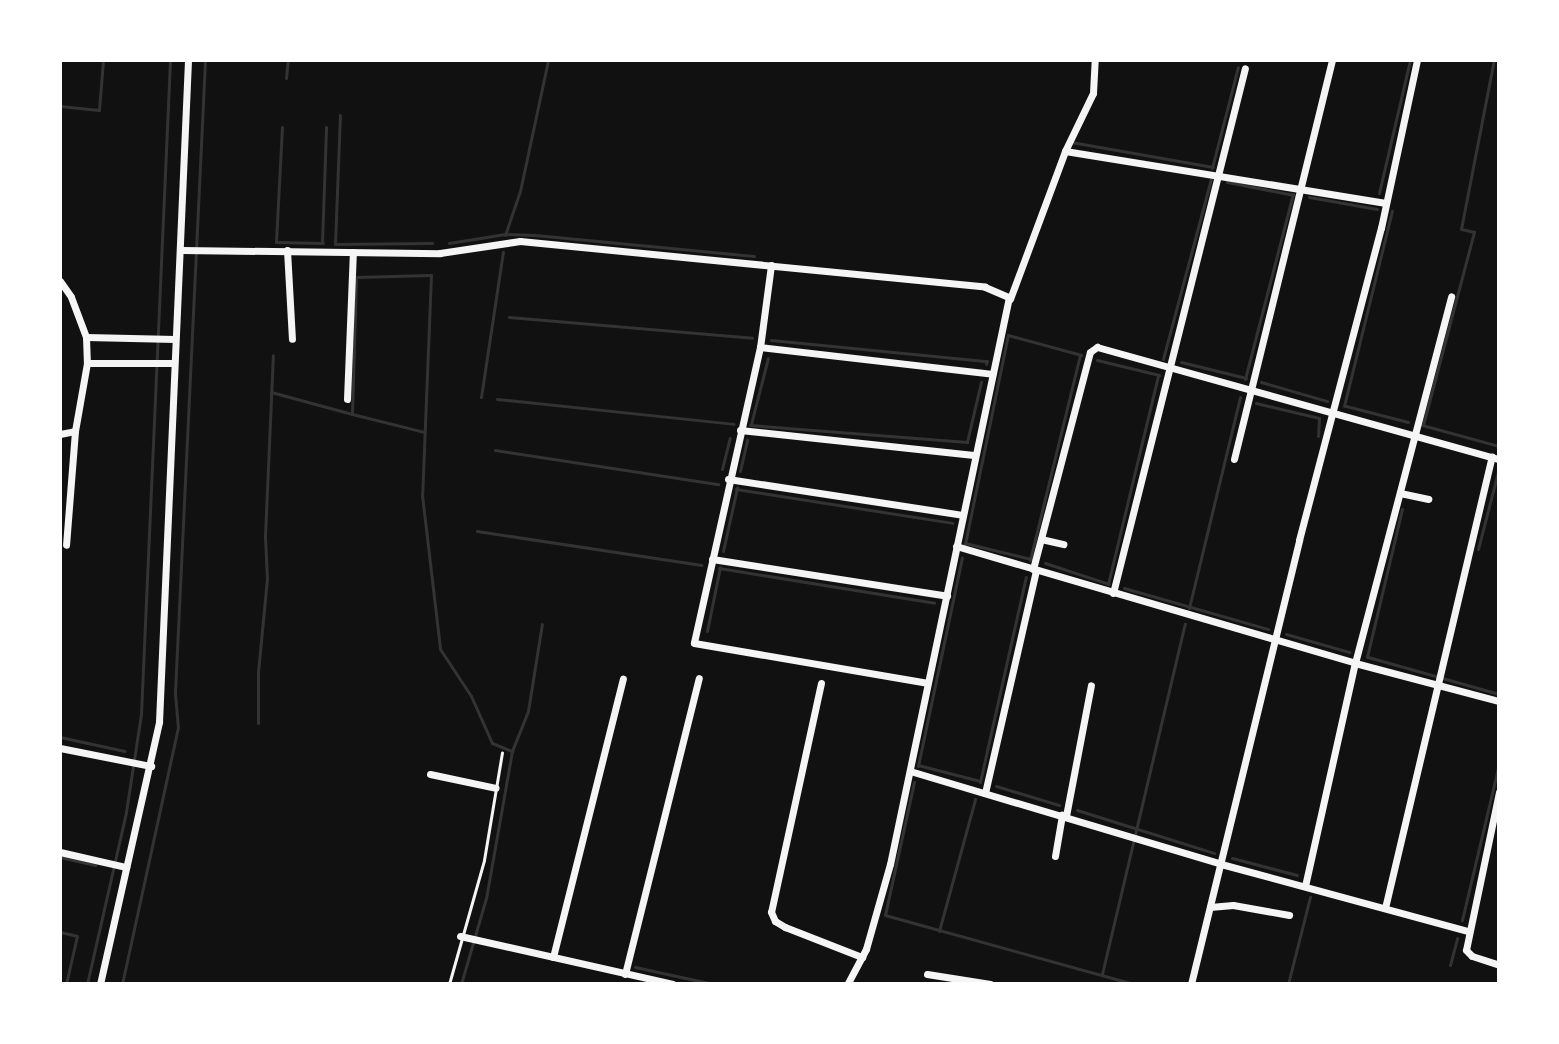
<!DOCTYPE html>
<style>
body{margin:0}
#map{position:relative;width:1559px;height:1044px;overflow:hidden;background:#111;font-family:Overpass,sans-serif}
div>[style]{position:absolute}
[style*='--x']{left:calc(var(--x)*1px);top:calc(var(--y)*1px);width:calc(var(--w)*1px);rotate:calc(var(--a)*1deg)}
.stream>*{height:3px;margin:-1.5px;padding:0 1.5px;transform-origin:1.5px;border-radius:1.5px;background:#333}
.service>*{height:3px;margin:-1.5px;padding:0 1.5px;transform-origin:1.5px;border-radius:1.5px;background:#f5f5f5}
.minor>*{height:7px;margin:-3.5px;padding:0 3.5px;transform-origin:3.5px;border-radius:3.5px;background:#f5f5f5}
span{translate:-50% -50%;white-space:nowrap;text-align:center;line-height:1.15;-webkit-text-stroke:8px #fff;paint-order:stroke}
.frame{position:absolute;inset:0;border:62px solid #fff;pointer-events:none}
</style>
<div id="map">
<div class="stream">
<i style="--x:286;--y:78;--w:18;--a:-84"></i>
<i style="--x:60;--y:106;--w:39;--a:6"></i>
<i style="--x:99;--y:110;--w:50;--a:-85.4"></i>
<i style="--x:282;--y:127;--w:115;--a:93"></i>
<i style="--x:276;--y:242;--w:47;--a:1.2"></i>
<i style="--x:1071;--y:142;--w:144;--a:10"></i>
<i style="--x:1212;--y:168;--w:104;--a:-75.6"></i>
<i style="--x:1227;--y:182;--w:68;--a:11"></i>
<i style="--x:1379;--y:193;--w:137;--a:-76.9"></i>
<i style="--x:1309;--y:197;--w:69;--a:10"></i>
<i style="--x:505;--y:235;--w:46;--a:-71.2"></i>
<i style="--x:520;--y:191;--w:134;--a:-77.9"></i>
<i style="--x:322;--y:243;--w:116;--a:-88"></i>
<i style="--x:449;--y:243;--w:57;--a:-9.1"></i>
<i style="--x:505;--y:234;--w:30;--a:2"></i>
<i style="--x:535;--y:235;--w:220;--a:5.5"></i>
<i style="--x:335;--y:244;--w:129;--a:-87.8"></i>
<i style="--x:335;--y:244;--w:97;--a:-0.6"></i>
<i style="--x:509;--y:317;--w:244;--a:4.9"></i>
<i style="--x:771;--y:340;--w:217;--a:5.6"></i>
<i style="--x:987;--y:361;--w:3;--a:108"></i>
<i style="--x:1163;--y:359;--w:186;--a:-75.1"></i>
<i style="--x:1097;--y:360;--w:64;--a:13.6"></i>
<i style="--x:1181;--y:362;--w:67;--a:13.8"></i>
<i style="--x:1245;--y:379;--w:191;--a:-75.5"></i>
<i style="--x:1261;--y:382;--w:69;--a:16.1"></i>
<i style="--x:271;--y:392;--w:84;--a:15.2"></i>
<i style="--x:352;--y:414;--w:137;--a:-88.3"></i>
<i style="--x:356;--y:277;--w:75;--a:-1.5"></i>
<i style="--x:431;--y:275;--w:220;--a:92.3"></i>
<i style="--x:422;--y:495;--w:155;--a:83.3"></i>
<i style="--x:440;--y:649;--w:56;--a:56.6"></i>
<i style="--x:471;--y:696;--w:51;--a:65.9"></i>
<i style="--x:492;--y:743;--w:22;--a:22"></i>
<i style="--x:512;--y:751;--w:149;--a:100"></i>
<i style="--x:486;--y:898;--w:90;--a:106.2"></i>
<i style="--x:481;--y:397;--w:147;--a:-81.4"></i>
<i style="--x:497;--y:399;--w:238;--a:6"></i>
<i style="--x:1256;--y:403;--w:65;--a:13.4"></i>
<i style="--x:1319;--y:418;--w:18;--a:93"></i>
<i style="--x:1344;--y:406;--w:201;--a:-76.2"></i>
<i style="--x:1346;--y:406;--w:64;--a:14.5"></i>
<i style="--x:352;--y:414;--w:74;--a:14"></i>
<i style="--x:751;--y:424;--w:68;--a:-75.6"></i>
<i style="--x:750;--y:425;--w:218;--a:4.5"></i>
<i style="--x:967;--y:442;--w:62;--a:-76.9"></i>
<i style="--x:1422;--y:425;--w:80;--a:15.3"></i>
<i style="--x:1423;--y:425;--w:200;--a:-75.2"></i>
<i style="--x:1474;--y:232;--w:13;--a:-167"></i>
<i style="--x:1461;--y:229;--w:172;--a:-79"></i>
<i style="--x:495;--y:450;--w:226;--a:8.7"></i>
<i style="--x:722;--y:469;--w:32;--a:-76"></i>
<i style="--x:740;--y:471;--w:32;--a:-77"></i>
<i style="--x:736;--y:489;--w:219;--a:8.9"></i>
<i style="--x:477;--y:531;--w:227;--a:8.6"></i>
<i style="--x:965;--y:543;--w:68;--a:13.6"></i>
<i style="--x:965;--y:544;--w:213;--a:-78.4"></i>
<i style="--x:1008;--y:335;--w:76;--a:15.3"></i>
<i style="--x:1478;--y:549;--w:84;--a:-75.5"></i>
<i style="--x:723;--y:551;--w:65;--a:-77.5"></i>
<i style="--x:1030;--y:560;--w:211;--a:-76.3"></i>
<i style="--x:1045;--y:563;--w:67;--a:18.2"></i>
<i style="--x:719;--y:568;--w:218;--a:9.2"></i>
<i style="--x:1108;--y:584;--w:214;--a:-76.5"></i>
<i style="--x:1124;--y:588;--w:150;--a:15.9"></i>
<i style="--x:1189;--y:608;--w:217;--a:-76.4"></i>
<i style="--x:707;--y:631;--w:65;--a:-78.5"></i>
<i style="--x:1286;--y:634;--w:66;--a:15.9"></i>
<i style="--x:1367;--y:657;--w:152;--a:-76.7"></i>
<i style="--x:1368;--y:657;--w:136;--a:15.8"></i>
<i style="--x:258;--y:723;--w:51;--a:-90"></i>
<i style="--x:258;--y:672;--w:93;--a:-84.5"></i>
<i style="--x:267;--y:579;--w:43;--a:-92.7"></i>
<i style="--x:265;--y:536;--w:181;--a:-87.5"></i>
<i style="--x:60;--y:737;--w:66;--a:12.2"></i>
<i style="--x:512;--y:751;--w:43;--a:-68.2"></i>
<i style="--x:528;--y:711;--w:88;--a:-80.9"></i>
<i style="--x:918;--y:765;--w:64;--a:14.5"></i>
<i style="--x:918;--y:766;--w:213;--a:-78.1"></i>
<i style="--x:914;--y:782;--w:136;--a:102.3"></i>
<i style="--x:885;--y:915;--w:258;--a:15.5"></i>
<i style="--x:980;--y:782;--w:210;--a:-77.4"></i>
<i style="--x:996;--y:786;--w:66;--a:16.8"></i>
<i style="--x:1077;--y:810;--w:144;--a:17.4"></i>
<i style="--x:60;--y:857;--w:36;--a:13"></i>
<i style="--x:1232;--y:858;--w:67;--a:14.7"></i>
<i style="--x:1462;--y:920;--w:160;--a:-76.7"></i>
<i style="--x:939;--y:931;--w:137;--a:-74.7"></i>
<i style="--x:60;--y:932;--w:17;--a:13"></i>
<i style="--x:77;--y:936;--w:49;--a:102.9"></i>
<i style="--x:1450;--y:965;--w:28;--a:-75"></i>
<i style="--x:635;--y:967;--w:80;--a:12.3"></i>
<i style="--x:1102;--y:974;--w:360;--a:-76.7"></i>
<i style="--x:87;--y:984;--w:176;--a:-77.2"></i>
<i style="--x:126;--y:812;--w:99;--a:-81.3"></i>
<i style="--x:141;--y:714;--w:655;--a:-87.46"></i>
<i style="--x:122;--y:984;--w:262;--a:-77.7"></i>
<i style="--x:178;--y:728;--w:36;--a:-95"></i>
<i style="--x:175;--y:692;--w:633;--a:-87.28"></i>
<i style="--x:1288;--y:984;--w:90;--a:-75.8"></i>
</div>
<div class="service">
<i style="--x:449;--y:984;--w:129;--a:-74.2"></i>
<i style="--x:484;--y:860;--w:109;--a:-80.5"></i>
</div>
<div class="minor">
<i style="--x:1065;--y:151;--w:325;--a:9.2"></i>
<i style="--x:182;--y:250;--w:258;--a:0.7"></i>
<i style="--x:440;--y:253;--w:81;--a:-8.5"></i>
<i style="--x:520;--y:241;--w:467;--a:5.6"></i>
<i style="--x:985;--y:287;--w:26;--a:23"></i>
<i style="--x:1009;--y:297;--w:579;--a:101.85"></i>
<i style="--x:890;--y:864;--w:88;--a:105.8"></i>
<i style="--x:866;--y:949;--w:40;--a:118"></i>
<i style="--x:287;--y:250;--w:89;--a:86.8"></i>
<i style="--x:771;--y:265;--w:83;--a:97.6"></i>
<i style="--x:760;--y:347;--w:303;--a:102.6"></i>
<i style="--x:694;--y:643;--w:236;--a:9.7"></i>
<i style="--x:60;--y:281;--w:19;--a:55"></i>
<i style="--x:71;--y:297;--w:43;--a:69.4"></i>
<i style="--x:86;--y:337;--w:26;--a:88"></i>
<i style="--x:87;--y:363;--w:69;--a:100"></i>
<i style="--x:75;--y:431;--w:114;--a:94.5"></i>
<i style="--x:1010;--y:299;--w:158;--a:-69.6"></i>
<i style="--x:1065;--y:151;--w:64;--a:-64.2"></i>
<i style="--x:1093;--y:93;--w:33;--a:-87"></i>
<i style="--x:86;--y:337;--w:89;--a:1.3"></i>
<i style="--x:760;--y:347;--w:234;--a:6.6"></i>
<i style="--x:87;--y:363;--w:86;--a:0"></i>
<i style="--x:347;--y:399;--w:147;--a:-87.7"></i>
<i style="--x:740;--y:430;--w:235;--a:6.1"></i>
<i style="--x:60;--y:434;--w:15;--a:-11"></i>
<i style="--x:1234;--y:459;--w:411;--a:-76.2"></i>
<i style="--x:728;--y:479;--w:237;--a:8.7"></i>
<i style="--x:1400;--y:493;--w:29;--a:12"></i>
<i style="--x:1041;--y:539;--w:23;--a:13"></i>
<i style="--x:956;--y:546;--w:416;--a:16.3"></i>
<i style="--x:1355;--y:663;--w:149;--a:14.8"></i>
<i style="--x:712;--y:559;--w:238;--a:8.9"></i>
<i style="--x:1033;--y:569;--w:224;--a:-75.3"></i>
<i style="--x:1090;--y:352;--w:9;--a:-36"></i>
<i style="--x:1097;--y:347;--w:417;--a:15.6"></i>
<i style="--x:1113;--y:593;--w:541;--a:-75.89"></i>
<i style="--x:821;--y:683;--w:234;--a:102.3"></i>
<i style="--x:771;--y:912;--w:10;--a:66"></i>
<i style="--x:775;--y:921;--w:12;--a:31"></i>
<i style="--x:785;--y:927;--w:83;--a:21.3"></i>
<i style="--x:60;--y:748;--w:93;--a:11.2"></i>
<i style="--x:910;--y:771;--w:325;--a:16.6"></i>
<i style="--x:1221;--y:864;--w:256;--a:15.2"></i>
<i style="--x:430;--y:774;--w:67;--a:12"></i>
<i style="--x:1499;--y:792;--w:161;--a:101.8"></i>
<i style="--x:1466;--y:950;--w:8;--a:45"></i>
<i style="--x:1472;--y:956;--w:28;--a:18"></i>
<i style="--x:985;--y:793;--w:229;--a:-77.1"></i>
<i style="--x:1066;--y:816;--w:133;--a:-79.2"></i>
<i style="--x:60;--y:852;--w:68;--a:12.8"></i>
<i style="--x:1055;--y:856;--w:42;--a:-80.3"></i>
<i style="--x:1305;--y:886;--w:229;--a:-77.4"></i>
<i style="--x:1355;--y:663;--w:379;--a:-75.3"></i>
<i style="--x:1210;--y:907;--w:23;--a:-5"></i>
<i style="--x:1233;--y:905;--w:57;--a:10.1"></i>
<i style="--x:1385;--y:908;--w:464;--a:-76.7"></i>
<i style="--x:460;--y:936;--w:218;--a:12.7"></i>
<i style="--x:553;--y:957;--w:287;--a:-75.9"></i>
<i style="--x:625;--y:974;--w:305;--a:-76"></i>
<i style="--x:927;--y:974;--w:64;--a:9"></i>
<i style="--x:100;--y:984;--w:269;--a:-77.3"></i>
<i style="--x:159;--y:722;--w:663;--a:-87.49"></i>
<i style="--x:1191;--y:984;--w:457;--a:-76.3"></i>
<i style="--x:1299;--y:540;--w:323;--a:-75.3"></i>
<i style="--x:1381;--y:228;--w:172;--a:-77.9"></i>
</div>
<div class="frame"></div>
</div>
